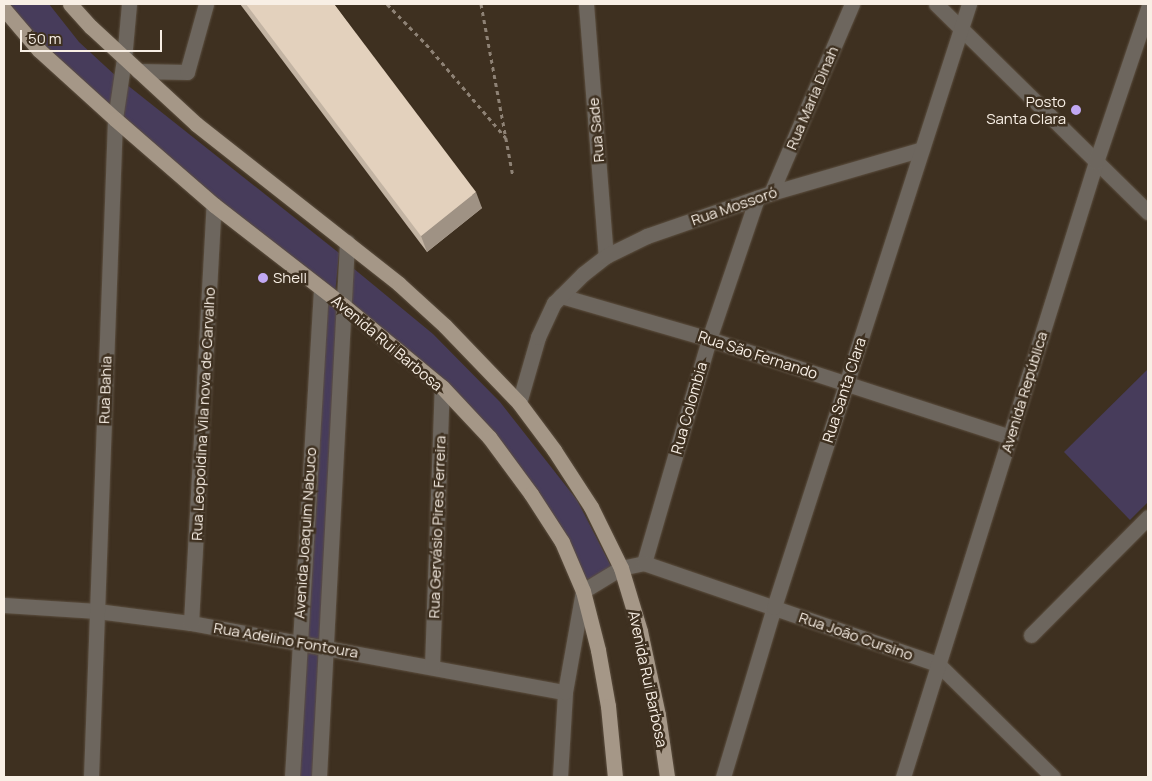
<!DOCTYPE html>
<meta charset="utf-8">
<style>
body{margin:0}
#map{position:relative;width:1152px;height:781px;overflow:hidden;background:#3e3020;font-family:Manrope,sans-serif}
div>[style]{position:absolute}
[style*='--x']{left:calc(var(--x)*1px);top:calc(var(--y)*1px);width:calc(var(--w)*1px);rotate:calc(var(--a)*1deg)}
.green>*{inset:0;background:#473c5b}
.path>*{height:3px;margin-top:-1.5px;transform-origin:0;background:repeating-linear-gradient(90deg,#8e8275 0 4px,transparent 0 8px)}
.roads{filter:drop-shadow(0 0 1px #5c4f40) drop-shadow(0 0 1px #5c4f40)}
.minor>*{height:15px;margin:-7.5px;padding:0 7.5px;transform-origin:7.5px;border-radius:7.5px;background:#6d665e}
.major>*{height:15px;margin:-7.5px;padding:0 7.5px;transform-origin:7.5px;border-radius:7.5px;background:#a59787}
.wall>*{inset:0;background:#c3b4a3}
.shaded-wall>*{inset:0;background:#9f9284}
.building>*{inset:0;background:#e3d1bd}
.dots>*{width:14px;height:14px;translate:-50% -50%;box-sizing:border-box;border:2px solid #3e3020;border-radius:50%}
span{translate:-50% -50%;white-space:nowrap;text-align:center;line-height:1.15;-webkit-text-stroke:5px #3e3020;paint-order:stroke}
.street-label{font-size:15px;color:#f8efe5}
.poi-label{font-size:15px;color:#f8efe5}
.right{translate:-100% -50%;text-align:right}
.left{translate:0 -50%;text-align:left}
.frame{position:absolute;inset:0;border:5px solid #f8efe5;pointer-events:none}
.scale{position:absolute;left:20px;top:30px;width:142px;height:22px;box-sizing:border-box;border:2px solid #f8efe5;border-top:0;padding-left:6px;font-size:15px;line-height:18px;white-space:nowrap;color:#f8efe5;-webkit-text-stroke:4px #3e3020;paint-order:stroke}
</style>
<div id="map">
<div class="green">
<i style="clip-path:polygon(9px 4px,49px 4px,79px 42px,117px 77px,111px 110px,38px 43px)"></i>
<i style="clip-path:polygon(126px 84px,339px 253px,335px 294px,119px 119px)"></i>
<i style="clip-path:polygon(353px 268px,433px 334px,500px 402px,577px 500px,612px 568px,585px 581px,499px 443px,349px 303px)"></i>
<i style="clip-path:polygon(322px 291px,342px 307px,322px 642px,303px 638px)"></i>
<i style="clip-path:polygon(1148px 369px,1148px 502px,1130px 520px,1064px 452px)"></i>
<i style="clip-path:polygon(300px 643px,322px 647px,315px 777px,295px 777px)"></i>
</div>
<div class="path">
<i style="--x:387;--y:4;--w:56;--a:45.7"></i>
<i style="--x:426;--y:44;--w:123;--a:49.6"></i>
<i style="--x:481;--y:4;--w:175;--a:79.5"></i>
</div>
<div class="roads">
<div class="minor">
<i style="--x:586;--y:4;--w:253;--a:85.5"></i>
<i style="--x:936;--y:4;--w:297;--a:44.5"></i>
<i style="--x:138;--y:71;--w:49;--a:1.2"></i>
<i style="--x:187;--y:72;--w:71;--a:-74.4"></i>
<i style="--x:771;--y:193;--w:206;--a:-66.8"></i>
<i style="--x:561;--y:296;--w:154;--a:16.2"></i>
<i style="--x:709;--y:339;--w:317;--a:18"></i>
<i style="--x:519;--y:403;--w:69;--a:-73.9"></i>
<i style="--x:538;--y:337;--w:38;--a:-65"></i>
<i style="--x:554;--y:303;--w:41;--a:-45"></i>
<i style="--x:583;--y:274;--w:29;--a:-38"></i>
<i style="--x:606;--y:256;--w:46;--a:-26"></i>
<i style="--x:647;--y:236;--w:131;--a:-19.1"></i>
<i style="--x:771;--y:193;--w:157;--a:-16.2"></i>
<i style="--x:644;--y:563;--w:233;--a:-73.8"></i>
<i style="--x:709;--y:339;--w:149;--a:-71.2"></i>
<i style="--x:4;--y:605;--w:93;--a:3.7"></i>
<i style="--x:97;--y:611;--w:95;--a:7.3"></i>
<i style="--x:191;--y:623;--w:380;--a:10.5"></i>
<i style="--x:191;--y:623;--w:419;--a:-86.9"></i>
<i style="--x:1031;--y:635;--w:166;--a:-45.2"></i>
<i style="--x:432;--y:667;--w:280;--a:-88"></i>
<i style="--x:91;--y:777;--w:658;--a:-87.91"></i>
<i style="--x:115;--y:119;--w:61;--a:-81.5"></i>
<i style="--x:124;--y:59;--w:55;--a:-84.8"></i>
<i style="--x:292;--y:777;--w:489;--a:-86.6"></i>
<i style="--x:319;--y:777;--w:536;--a:-87"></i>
<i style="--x:560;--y:777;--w:85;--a:-86.6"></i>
<i style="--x:565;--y:692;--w:103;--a:-79.9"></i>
<i style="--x:583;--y:591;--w:44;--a:-31.2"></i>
<i style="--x:621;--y:568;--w:24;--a:-12"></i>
<i style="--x:644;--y:563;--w:311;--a:19"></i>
<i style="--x:938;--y:664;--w:161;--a:44.5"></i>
<i style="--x:723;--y:777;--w:177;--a:-73.3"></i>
<i style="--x:774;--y:607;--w:634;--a:-72.08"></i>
<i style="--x:903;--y:777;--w:645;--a:-72.58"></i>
<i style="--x:1096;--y:162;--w:163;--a:-71.3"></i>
</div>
<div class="major">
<i style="--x:70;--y:4;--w:31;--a:48"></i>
<i style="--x:91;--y:27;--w:143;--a:42.7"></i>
<i style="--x:196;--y:124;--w:258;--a:38.2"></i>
<i style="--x:399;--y:284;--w:62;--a:42.4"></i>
<i style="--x:445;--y:326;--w:107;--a:46.1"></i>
<i style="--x:519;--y:403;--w:59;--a:53.3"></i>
<i style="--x:554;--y:450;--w:68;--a:57"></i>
<i style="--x:591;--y:507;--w:68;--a:63.8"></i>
<i style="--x:621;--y:568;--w:66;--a:73.2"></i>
<i style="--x:640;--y:631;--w:86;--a:77.9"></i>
<i style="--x:658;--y:715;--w:63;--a:81.7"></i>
<i style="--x:4;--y:9;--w:54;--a:49.5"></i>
<i style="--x:39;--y:50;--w:103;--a:42.2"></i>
<i style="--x:115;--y:119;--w:131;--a:41"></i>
<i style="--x:214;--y:205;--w:165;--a:37.8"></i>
<i style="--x:344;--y:306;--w:127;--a:39.6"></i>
<i style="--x:442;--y:387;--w:69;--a:46.8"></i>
<i style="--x:489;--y:437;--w:71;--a:53.6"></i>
<i style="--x:531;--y:494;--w:57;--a:57.1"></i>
<i style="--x:562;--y:542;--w:53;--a:66.8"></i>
<i style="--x:583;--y:591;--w:61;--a:75.7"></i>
<i style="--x:598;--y:650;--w:57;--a:79.9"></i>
<i style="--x:608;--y:706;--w:71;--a:84.4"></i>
</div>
</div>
<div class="wall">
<i style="clip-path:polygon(240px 4px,334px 4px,482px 208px,427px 252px)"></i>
</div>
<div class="shaded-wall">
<i style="clip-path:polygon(476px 192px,482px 208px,427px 252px,421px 236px)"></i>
</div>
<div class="building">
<i style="clip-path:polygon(246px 4px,334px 4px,476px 192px,421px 236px)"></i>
</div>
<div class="dots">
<i style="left:1076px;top:110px;background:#c1a8f3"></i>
<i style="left:263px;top:278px;background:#c1a8f3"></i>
</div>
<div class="street-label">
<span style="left:812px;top:98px;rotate:-67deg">Rua Maria Dinah</span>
<span style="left:596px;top:130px;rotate:-95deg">Rua Sade</span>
<span style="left:734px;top:206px;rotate:-19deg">Rua Mossoró</span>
<span style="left:387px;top:343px;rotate:40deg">Avenida Rui Barbosa</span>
<span style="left:758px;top:355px;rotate:18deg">Rua São Fernando</span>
<span style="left:105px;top:390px;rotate:-88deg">Rua Bahia</span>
<span style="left:844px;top:390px;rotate:-72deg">Rua Santa Clara</span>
<span style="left:1024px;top:392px;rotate:-73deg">Avenida República</span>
<span style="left:689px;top:408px;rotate:-74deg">Rua Colombia</span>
<span style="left:203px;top:414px;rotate:-87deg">Rua Leopoldina Vila nova de Carvalho</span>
<span style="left:437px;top:527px;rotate:-88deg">Rua Gervásio Pires Ferreira</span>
<span style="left:305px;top:533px;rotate:-86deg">Avenida Joaquim Nabuco</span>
<span style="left:856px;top:636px;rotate:19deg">Rua João Cursino</span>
<span style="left:286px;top:640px;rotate:10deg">Rua Adelino Fontoura</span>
<span style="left:648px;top:679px;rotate:78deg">Avenida Rui Barbosa</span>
</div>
<div class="poi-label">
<span class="right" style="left:1066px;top:110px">Posto<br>Santa Clara</span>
<span class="left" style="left:273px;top:278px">Shell</span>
</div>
<div class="frame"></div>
<div class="scale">50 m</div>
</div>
